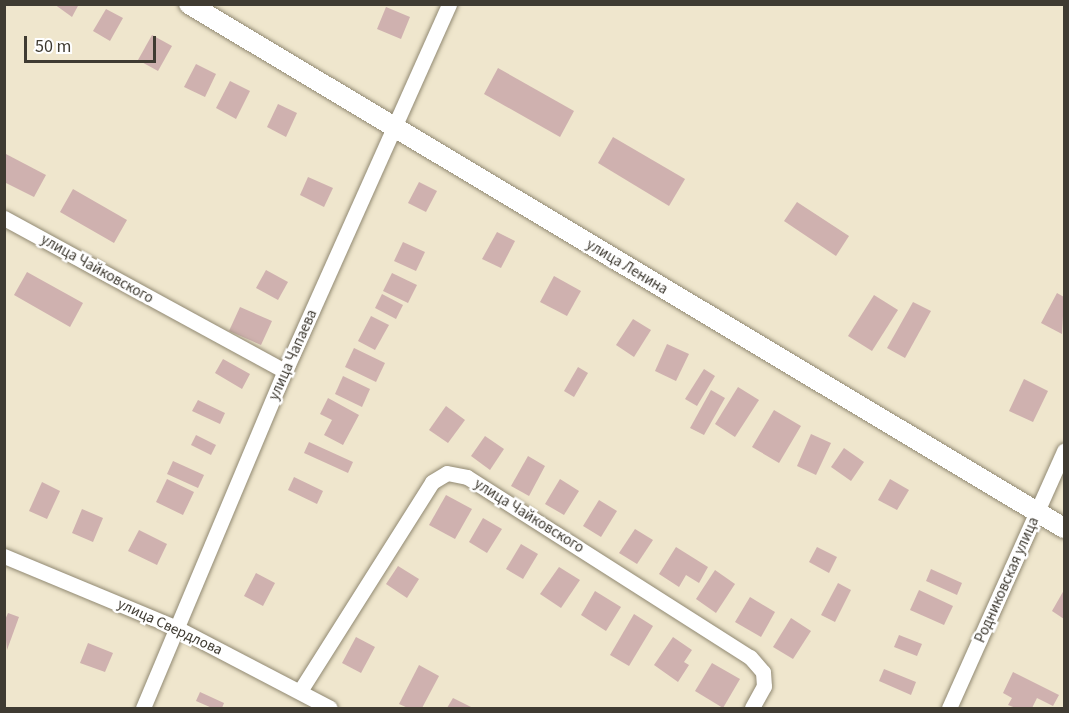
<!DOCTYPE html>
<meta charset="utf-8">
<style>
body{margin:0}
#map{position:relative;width:1069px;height:713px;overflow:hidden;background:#efe6cd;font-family:"Source Sans 3",sans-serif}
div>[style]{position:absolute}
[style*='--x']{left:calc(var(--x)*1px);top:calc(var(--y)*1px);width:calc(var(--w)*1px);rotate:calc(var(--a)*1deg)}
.building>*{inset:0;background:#cfb1af}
.roads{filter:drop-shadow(0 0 2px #918972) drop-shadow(0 0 2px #918972)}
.minor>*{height:15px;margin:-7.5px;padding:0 7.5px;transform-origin:7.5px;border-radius:7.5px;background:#fff}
.tertiary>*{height:20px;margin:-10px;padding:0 10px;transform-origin:10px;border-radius:10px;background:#fff}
span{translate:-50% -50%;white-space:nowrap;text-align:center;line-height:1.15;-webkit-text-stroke:5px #fff;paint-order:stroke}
.street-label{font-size:15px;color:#3f3b32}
.frame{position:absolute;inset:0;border:6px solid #3f3b32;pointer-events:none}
.scale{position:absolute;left:24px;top:36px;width:132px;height:27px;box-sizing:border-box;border:3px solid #3f3b32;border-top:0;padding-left:8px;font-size:18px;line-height:21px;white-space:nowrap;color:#3f3b32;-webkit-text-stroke:4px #fff;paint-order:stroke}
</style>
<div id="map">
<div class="building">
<i style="clip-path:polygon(54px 4px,79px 4px,72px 17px)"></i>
<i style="clip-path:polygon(386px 7px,410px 17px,401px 39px,377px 29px)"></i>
<i style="clip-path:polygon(106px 9px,123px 18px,110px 41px,93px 31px)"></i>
<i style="clip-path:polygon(152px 35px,172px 46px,158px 71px,138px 60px)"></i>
<i style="clip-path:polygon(196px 64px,216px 74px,205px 97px,184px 87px)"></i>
<i style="clip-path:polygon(498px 68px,574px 111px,560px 137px,484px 94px)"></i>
<i style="clip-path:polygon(230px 81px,250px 91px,236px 119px,216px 108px)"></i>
<i style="clip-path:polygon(278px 104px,297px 113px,286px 137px,267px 127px)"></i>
<i style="clip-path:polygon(613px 137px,685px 179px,669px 206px,598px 163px)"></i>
<i style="clip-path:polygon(4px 153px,46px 175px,34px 197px,4px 182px)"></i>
<i style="clip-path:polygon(308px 177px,333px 188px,324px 207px,300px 195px)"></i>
<i style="clip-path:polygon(419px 182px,437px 191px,426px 212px,408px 203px)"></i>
<i style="clip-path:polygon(73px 189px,127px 220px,114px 243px,60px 212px)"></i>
<i style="clip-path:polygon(797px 202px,849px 236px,836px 256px,784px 221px)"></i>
<i style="clip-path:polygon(497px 232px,515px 241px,501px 268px,482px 259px)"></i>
<i style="clip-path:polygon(403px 242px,425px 252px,416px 271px,394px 261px)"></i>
<i style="clip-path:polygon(266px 270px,288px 282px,278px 300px,256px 288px)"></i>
<i style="clip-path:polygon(27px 272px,83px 303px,70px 327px,14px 295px)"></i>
<i style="clip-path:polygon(392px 273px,417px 285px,408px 303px,383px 291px)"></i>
<i style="clip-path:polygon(554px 276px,581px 291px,567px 316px,540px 302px)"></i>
<i style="clip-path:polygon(1057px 293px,1064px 297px,1062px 334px,1041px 323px)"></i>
<i style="clip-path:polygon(382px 294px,403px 305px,396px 319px,375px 308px)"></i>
<i style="clip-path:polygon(874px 295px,898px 310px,872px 351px,848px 336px)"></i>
<i style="clip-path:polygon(913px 302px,931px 311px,905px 358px,887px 348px)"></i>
<i style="clip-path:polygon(240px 307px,272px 321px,261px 345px,229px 331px)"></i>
<i style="clip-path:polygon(371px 316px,389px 325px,375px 350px,358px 341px)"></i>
<i style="clip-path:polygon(633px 319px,651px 330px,634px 357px,616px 345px)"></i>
<i style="clip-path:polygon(667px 344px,689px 354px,676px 381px,655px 371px)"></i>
<i style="clip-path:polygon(354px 348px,385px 363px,376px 382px,345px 367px)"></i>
<i style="clip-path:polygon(223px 359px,250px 374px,242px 389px,215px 373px)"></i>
<i style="clip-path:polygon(578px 367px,588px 373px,574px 397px,564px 391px)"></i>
<i style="clip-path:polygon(704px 369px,715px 376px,697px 406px,685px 399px)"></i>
<i style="clip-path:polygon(343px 376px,370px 389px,362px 407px,335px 394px)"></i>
<i style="clip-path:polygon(1024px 379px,1048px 391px,1033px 422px,1009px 411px)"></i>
<i style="clip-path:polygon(738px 387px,759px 400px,735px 437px,715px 424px)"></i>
<i style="clip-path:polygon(711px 390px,725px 398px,704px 435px,690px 428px)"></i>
<i style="clip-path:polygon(328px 398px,359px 415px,343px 445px,324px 435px,332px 420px,320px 414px)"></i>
<i style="clip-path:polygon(198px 400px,225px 413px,220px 424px,192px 411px)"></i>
<i style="clip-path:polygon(446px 406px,465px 420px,448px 443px,429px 430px)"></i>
<i style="clip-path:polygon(774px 410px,801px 426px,779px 463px,752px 447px)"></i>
<i style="clip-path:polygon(811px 434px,831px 443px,816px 475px,797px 466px)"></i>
<i style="clip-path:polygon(196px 435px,216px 445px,211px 455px,191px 445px)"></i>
<i style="clip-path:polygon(485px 436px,504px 449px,490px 470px,471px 456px)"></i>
<i style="clip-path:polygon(309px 442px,353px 462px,348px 473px,304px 453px)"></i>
<i style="clip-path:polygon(844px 448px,864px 462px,851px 481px,831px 467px)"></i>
<i style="clip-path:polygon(528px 456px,545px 466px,529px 496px,511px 486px)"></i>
<i style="clip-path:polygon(173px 461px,204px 475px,198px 488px,167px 474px)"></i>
<i style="clip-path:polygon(294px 477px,323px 491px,317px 504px,288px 490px)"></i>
<i style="clip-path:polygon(167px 479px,194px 492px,183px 515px,156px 502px)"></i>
<i style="clip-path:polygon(560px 479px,579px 491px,564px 515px,545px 504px)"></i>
<i style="clip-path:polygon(890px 479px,909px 490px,897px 510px,878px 500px)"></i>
<i style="clip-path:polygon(42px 482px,60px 491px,47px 519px,29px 511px)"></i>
<i style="clip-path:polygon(446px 495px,472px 509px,455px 539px,429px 525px)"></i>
<i style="clip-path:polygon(599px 500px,617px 511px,601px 537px,583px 526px)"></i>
<i style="clip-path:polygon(82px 509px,103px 518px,93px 542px,72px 533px)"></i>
<i style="clip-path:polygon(483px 518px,502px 529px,487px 553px,469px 542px)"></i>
<i style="clip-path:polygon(635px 529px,653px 540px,637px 564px,619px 553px)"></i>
<i style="clip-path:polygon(139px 530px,167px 544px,157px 565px,128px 551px)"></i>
<i style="clip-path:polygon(521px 544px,538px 554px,523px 579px,506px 569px)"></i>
<i style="clip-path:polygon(676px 547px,708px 567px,699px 583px,686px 575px,679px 587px,659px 574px)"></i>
<i style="clip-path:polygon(817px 547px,837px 557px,829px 573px,809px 562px)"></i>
<i style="clip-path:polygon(398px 566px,419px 579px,407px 598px,386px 584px)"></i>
<i style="clip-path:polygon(559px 567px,580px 580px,561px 608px,540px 594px)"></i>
<i style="clip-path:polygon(931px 569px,962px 583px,957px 595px,926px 581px)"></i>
<i style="clip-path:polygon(715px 570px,735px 584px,716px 613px,696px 599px)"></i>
<i style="clip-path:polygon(256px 573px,275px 583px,263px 606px,244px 596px)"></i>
<i style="clip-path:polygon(838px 583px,851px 590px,835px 622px,821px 615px)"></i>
<i style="clip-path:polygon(919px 590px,953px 606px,944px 625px,910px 610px)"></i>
<i style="clip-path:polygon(1064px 590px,1064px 619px,1052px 611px)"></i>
<i style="clip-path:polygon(595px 591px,621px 607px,606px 631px,581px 615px)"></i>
<i style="clip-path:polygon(750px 597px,775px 612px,761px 637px,735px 622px)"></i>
<i style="clip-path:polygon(8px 613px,19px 617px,7px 650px,4px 622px)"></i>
<i style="clip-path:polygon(634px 614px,653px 626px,629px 666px,610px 655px)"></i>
<i style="clip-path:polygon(791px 618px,811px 631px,793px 659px,773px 647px)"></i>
<i style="clip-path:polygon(899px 635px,922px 644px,917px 656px,894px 647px)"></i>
<i style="clip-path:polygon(356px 637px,375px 647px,361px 673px,342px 663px)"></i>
<i style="clip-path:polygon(673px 637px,692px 650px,684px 662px,689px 665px,678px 682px,654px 665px)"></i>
<i style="clip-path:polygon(88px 643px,113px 653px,105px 672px,80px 663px)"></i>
<i style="clip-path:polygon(712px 663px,740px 679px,723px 708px,695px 691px)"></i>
<i style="clip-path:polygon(419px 665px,439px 676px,422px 708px,408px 708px,399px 704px)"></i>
<i style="clip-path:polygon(884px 669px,916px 682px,911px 695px,879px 681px)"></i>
<i style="clip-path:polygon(1013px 672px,1059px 695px,1053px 706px,1037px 698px,1032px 708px,1016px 708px,1008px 705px,1012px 698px,1003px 693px)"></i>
<i style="clip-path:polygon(200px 692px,224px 703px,222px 708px,212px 708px,196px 701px)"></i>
<i style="clip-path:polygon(453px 698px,473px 708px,447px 708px)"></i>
</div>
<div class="roads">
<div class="minor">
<i style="--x:4;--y:218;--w:320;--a:28.6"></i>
<i style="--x:4;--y:556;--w:190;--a:22.6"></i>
<i style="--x:179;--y:629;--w:170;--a:27.6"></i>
<i style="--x:300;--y:691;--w:247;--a:-57.7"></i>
<i style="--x:432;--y:482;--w:17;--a:-31"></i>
<i style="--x:447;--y:473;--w:20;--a:11"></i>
<i style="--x:467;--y:477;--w:335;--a:32.5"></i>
<i style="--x:750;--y:657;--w:20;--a:49"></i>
<i style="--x:763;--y:672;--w:14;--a:86"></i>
<i style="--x:764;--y:686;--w:25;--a:119"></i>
<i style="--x:143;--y:708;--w:366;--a:-67.2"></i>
<i style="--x:285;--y:371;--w:402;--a:-65.9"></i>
<i style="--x:949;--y:708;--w:282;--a:-65.9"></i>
</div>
<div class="tertiary">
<i style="--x:189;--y:4;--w:1020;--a:30.92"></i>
</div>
</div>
<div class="street-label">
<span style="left:627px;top:267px;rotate:31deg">улица Ленина</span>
<span style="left:97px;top:269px;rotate:29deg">улица Чайковского</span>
<span style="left:293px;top:355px;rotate:-66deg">улица Чапаева</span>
<span style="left:529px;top:516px;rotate:32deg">улица Чайковского</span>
<span style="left:1007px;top:580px;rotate:-66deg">Родниковская улица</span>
<span style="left:170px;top:627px;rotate:25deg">улица Свердлова</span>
</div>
<div class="frame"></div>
<div class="scale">50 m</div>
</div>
